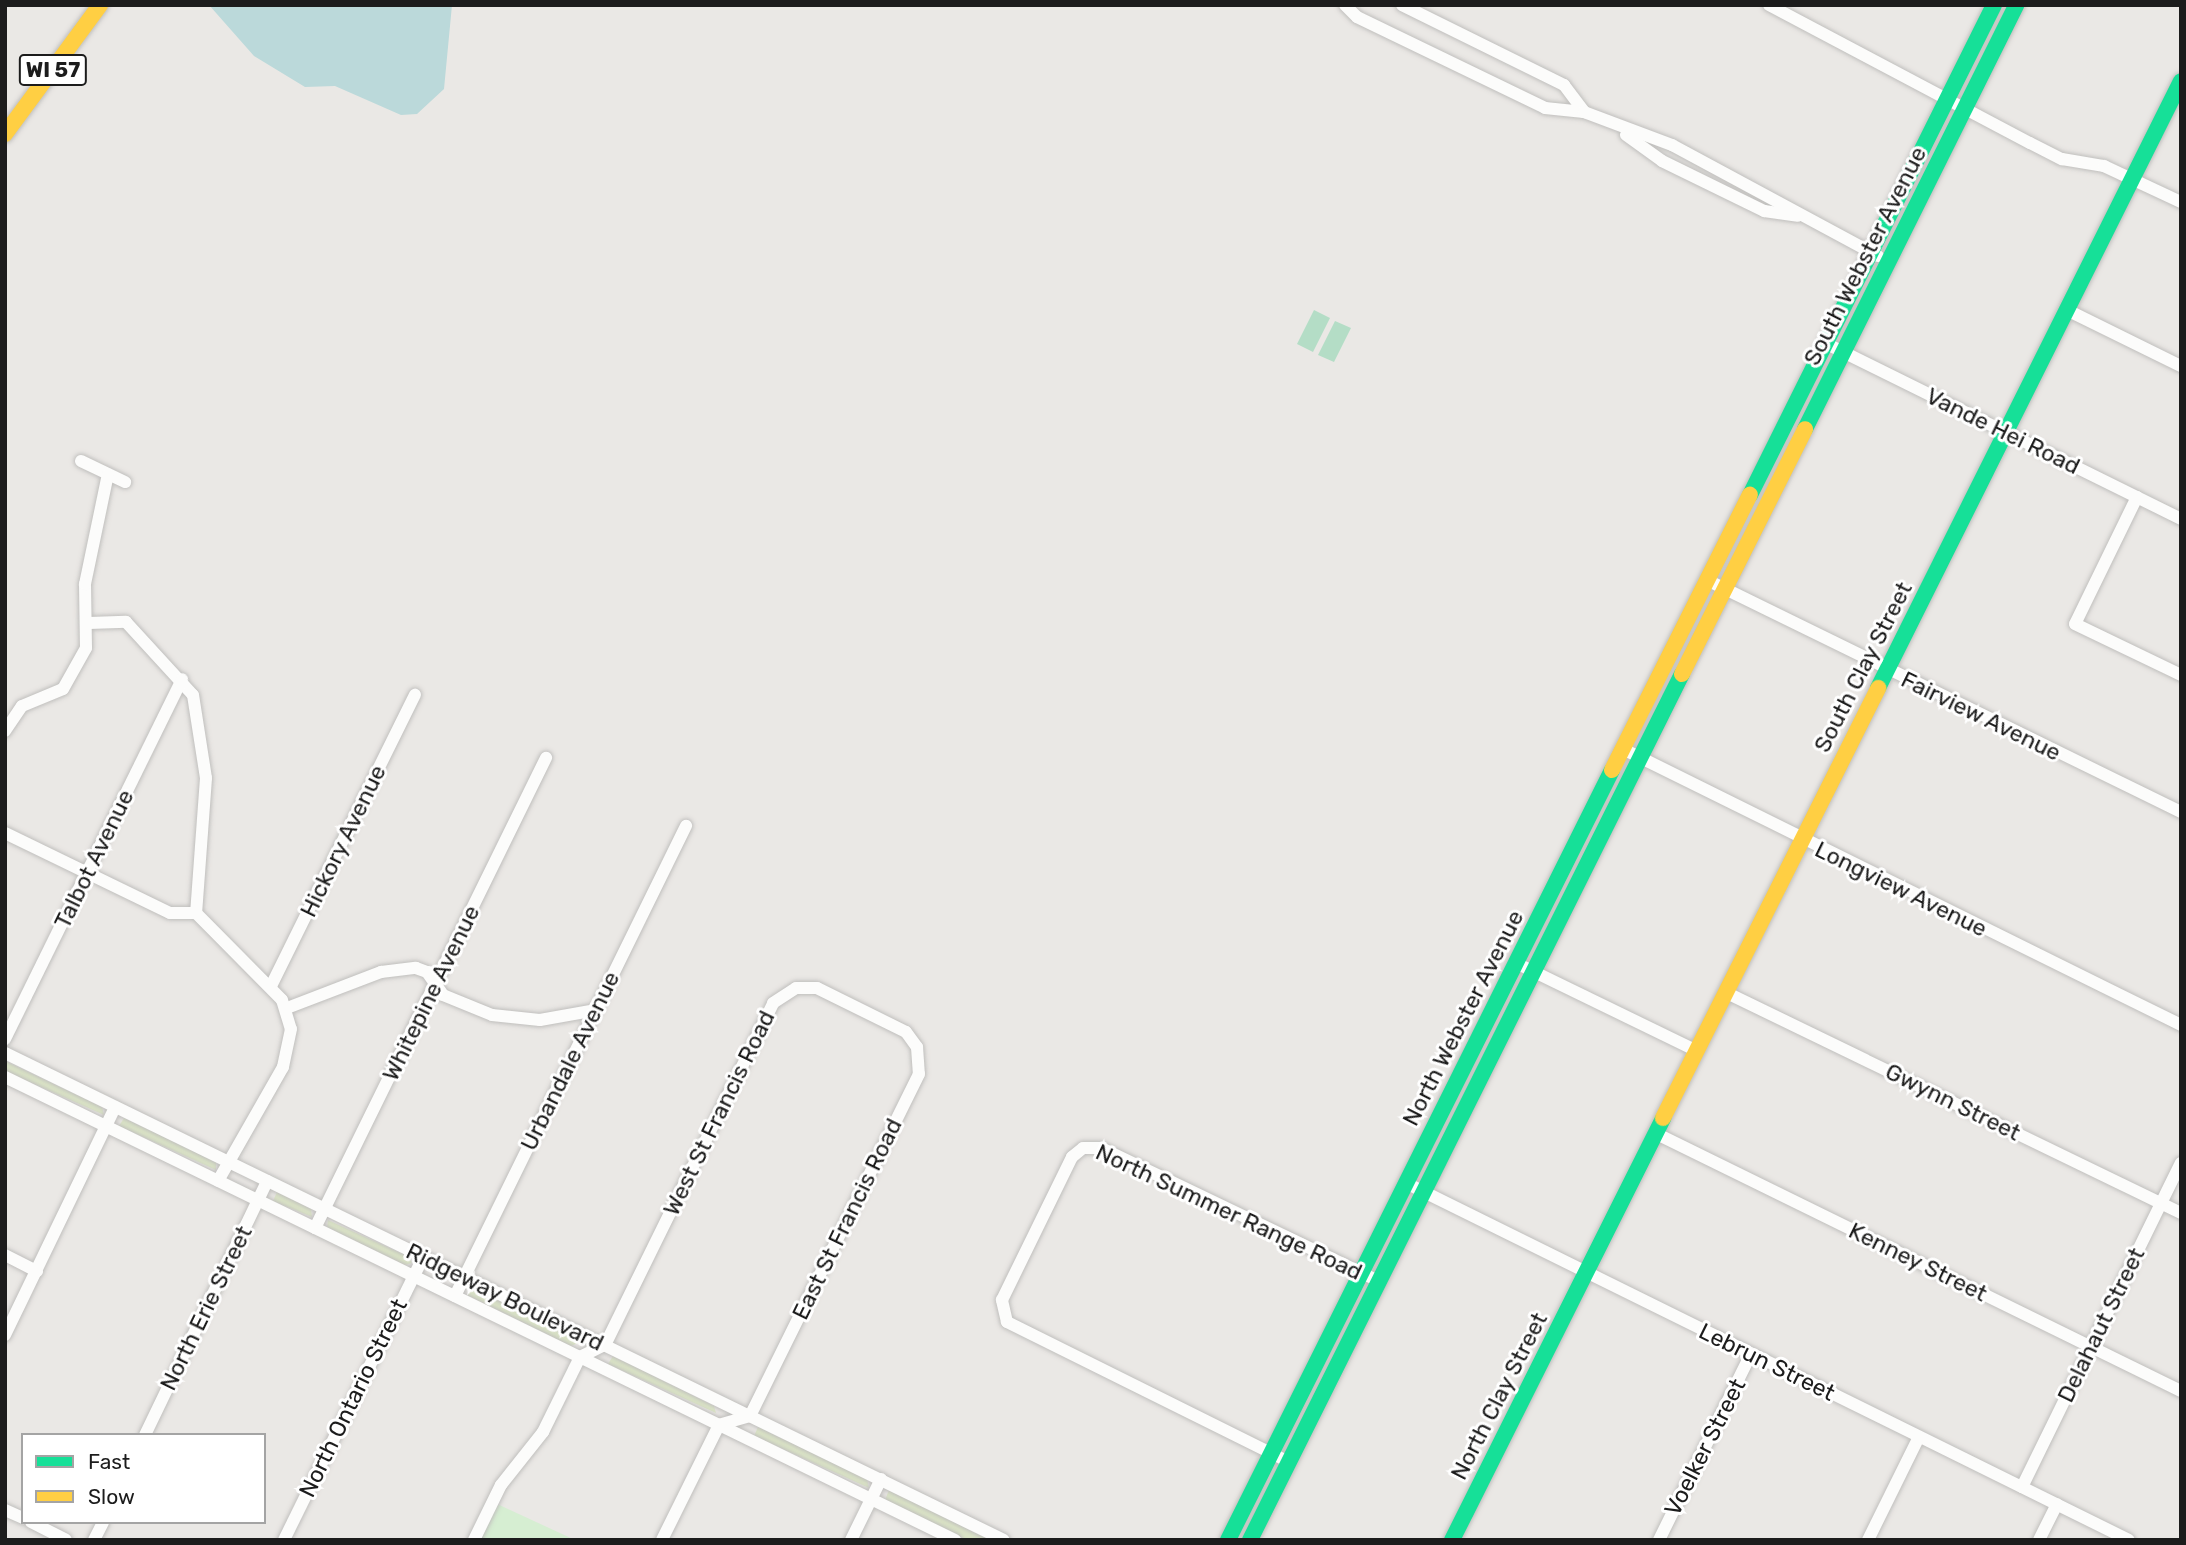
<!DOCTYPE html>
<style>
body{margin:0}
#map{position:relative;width:2186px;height:1545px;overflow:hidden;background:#eae8e5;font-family:Rubik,sans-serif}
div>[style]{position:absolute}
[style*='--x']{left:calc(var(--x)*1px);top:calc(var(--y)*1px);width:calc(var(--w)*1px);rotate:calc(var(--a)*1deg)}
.grass>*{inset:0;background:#dbe5c6}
.park>*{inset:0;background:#d6eed2}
.pitch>*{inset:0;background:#b4ddc6}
.water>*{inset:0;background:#bbd9da}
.roads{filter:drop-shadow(0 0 2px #c0bfbd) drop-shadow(0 0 2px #c0bfbd)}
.street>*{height:12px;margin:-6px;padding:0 6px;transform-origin:6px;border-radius:6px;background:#fcfcfb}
.fast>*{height:16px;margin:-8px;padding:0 8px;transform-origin:8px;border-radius:8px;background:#16e098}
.slow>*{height:16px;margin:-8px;padding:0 8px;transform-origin:8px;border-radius:8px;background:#ffcf43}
span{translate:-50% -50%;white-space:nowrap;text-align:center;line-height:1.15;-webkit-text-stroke:6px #fff;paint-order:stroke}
.shield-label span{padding:2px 5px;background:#fff;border:2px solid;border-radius:5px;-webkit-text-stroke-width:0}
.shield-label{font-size:21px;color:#1c1c1c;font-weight:700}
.street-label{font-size:23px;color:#1c1c1c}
.frame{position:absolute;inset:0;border:7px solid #1c1c1c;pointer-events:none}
.legend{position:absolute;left:21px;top:1433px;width:245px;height:91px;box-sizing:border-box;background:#fff;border:2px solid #a4a4a4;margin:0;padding:9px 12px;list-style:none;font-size:21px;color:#1c1c1c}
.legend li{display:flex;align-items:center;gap:14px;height:35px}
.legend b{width:35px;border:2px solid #a4a4a4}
</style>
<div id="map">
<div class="grass">
<i style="clip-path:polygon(5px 1061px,102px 1107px,104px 1115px,5px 1071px)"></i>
<i style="clip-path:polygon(124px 1118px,216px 1162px,216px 1170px,119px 1126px)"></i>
<i style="clip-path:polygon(277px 1192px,311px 1209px,312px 1217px,273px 1201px)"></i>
<i style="clip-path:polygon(328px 1220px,409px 1257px,412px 1263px,405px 1265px,327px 1227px)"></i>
<i style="clip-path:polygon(473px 1287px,575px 1337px,578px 1343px,571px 1346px,467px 1295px)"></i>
<i style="clip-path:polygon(613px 1356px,714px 1406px,716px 1413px,608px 1364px)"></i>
<i style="clip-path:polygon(758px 1427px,867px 1479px,869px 1488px,754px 1436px)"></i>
<i style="clip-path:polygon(889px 1490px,990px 1540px,967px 1540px,885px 1500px)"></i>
</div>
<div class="park">
<i style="clip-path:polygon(493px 1502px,575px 1540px,474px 1540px)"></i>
</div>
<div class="pitch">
<i style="clip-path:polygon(1314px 310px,1330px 318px,1313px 352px,1297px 344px)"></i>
<i style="clip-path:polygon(1335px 321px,1351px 328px,1334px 362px,1318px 355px)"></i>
</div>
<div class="water">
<i style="clip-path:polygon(209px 5px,452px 5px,444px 89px,417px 114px,401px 115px,335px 86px,305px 87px,254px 56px)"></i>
</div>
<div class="roads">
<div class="street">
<i style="--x:1345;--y:5;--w:17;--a:45"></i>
<i style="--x:1357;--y:17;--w:209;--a:25.8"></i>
<i style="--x:1545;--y:108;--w:39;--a:6"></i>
<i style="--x:1402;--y:5;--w:181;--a:26.3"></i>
<i style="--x:1564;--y:85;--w:34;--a:53"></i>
<i style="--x:1584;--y:112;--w:94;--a:20.6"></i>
<i style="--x:1672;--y:145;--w:234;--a:28.3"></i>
<i style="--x:1769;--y:5;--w:295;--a:27.9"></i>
<i style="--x:2030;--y:143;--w:36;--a:27"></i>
<i style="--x:2062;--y:159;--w:43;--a:9.5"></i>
<i style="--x:2104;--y:166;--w:85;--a:25.1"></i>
<i style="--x:1626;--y:135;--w:44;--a:35.8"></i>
<i style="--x:1662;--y:161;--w:114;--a:26.1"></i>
<i style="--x:1764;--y:211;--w:34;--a:8"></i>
<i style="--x:2067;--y:310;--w:127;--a:26.2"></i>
<i style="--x:1825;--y:343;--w:397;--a:26.3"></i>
<i style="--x:81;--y:461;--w:49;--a:25.5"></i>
<i style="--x:2137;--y:497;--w:141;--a:116"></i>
<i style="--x:2075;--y:624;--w:118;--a:25.7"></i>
<i style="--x:1707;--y:580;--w:528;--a:26.08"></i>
<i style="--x:89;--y:623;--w:37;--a:-2"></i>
<i style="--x:126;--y:622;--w:99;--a:47.5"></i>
<i style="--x:193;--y:695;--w:84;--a:81.1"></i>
<i style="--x:206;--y:778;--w:135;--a:94.2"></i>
<i style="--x:5;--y:731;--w:30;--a:-56"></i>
<i style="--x:22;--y:706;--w:44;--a:-22.5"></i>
<i style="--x:63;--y:689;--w:47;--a:-60.7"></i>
<i style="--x:86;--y:648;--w:64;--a:-90.9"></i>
<i style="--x:85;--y:584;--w:112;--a:-78.2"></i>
<i style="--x:1623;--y:749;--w:623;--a:26.32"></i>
<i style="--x:5;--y:833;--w:183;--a:25.9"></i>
<i style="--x:170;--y:913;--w:26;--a:0"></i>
<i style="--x:196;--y:913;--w:122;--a:45.3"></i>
<i style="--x:282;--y:1000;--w:30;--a:73"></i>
<i style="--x:291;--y:1029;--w:39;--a:102"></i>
<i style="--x:283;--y:1067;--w:131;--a:119.7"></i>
<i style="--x:1516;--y:963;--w:199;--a:25.9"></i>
<i style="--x:271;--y:986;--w:325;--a:-63.7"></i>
<i style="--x:1725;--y:992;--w:507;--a:25.86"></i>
<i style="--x:287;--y:1008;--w:101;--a:-21"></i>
<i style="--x:381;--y:972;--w:35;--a:-7"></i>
<i style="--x:416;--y:968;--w:12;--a:20"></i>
<i style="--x:427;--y:972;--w:28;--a:55"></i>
<i style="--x:443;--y:995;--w:53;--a:22.2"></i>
<i style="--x:492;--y:1015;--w:48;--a:5.9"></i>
<i style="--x:540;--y:1020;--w:57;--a:-10.1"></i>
<i style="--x:5;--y:1039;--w:401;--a:-63.8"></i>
<i style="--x:5;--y:1053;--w:1111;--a:25.99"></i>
<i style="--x:5;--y:1077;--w:1057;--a:25.98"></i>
<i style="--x:1655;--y:1133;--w:586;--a:26.13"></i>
<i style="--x:1406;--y:1183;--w:806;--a:26.28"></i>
<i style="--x:315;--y:1228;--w:524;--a:-63.83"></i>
<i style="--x:5;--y:1255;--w:36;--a:27"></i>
<i style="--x:455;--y:1296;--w:524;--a:-63.83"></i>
<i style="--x:5;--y:1335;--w:253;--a:-64.2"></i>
<i style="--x:145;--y:1435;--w:282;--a:-64.3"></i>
<i style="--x:1289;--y:1462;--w:315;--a:-153.6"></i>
<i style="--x:1007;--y:1322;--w:23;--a:-103"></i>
<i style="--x:1002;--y:1300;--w:159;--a:-63.9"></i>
<i style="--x:1072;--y:1157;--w:14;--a:-39"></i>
<i style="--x:1083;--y:1148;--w:18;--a:0"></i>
<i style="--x:1101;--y:1148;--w:308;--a:25.6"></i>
<i style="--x:2022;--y:1487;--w:361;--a:-63.9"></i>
<i style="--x:5;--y:1510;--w:20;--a:24"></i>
<i style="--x:31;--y:1522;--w:39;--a:27"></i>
<i style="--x:94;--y:1540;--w:20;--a:-63"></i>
<i style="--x:284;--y:1540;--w:315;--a:-63.8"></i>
<i style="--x:474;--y:1540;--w:61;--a:-63.9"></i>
<i style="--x:501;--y:1485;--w:68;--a:-51.6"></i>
<i style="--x:543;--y:1432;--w:84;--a:-63.7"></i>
<i style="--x:580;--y:1357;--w:28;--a:-26"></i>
<i style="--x:605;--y:1345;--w:381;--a:-63.8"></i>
<i style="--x:773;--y:1003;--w:27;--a:-33"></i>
<i style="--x:796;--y:988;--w:21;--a:0"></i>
<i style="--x:817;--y:988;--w:99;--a:26.3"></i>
<i style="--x:906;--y:1032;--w:19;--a:54"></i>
<i style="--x:917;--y:1047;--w:27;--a:86"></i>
<i style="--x:919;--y:1074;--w:381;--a:116.3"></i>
<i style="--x:750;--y:1416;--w:32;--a:164"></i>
<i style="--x:719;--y:1425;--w:128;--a:116.4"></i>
<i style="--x:851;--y:1540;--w:68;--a:-63.8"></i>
<i style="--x:1659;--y:1540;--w:208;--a:-63.7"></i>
<i style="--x:1868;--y:1540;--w:115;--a:-63.7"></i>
<i style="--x:2039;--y:1540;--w:40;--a:-63.4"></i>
</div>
<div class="fast">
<i style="--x:1805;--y:429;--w:474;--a:-63.5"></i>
<i style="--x:1750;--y:495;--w:547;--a:-63.53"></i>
<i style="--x:1878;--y:688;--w:678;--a:-63.47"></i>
<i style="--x:1228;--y:1540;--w:860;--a:-63.49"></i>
<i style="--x:1250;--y:1540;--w:968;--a:-63.49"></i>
<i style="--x:1452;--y:1540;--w:472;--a:-63.4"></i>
</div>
<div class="slow">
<i style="--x:5;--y:134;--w:160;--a:-53.6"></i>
<i style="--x:1682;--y:674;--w:274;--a:-63.3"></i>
<i style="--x:1612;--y:770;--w:308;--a:-63.4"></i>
<i style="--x:1663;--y:1118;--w:481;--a:-63.4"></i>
</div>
</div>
<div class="shield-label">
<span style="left:53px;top:70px">WI 57</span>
</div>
<div class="street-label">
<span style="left:1865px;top:256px;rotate:-63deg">South Webster Avenue</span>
<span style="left:2003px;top:431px;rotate:26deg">Vande Hei Road</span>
<span style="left:1863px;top:667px;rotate:-63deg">South Clay Street</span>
<span style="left:1981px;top:716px;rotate:26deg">Fairview Avenue</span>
<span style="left:343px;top:841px;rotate:-64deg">Hickory Avenue</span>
<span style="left:94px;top:859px;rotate:-64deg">Talbot Avenue</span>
<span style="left:1901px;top:889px;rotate:26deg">Longview Avenue</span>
<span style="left:431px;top:993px;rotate:-64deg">Whitepine Avenue</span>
<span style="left:1463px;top:1018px;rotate:-63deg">North Webster Avenue</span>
<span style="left:570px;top:1061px;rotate:-64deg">Urbandale Avenue</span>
<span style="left:1953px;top:1102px;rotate:26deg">Gwynn Street</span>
<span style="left:719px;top:1113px;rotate:-64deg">West St Francis Road</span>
<span style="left:1229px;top:1212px;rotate:25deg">North Summer Range Road</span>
<span style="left:847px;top:1219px;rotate:-64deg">East St Francis Road</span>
<span style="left:1918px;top:1262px;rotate:26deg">Kenney Street</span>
<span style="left:505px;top:1297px;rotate:26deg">Ridgeway Boulevard</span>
<span style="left:206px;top:1308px;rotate:-64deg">North Erie Street</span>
<span style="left:2101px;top:1325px;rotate:-64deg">Delahaut Street</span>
<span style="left:1767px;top:1362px;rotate:26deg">Lebrun Street</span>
<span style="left:1499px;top:1396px;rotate:-63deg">North Clay Street</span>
<span style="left:353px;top:1398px;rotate:-64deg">North Ontario Street</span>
<span style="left:1705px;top:1447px;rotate:-63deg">Voelker Street</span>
</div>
<div class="frame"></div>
<ul class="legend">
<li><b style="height:9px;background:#16e098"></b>Fast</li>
<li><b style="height:9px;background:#ffcf43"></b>Slow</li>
</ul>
</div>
